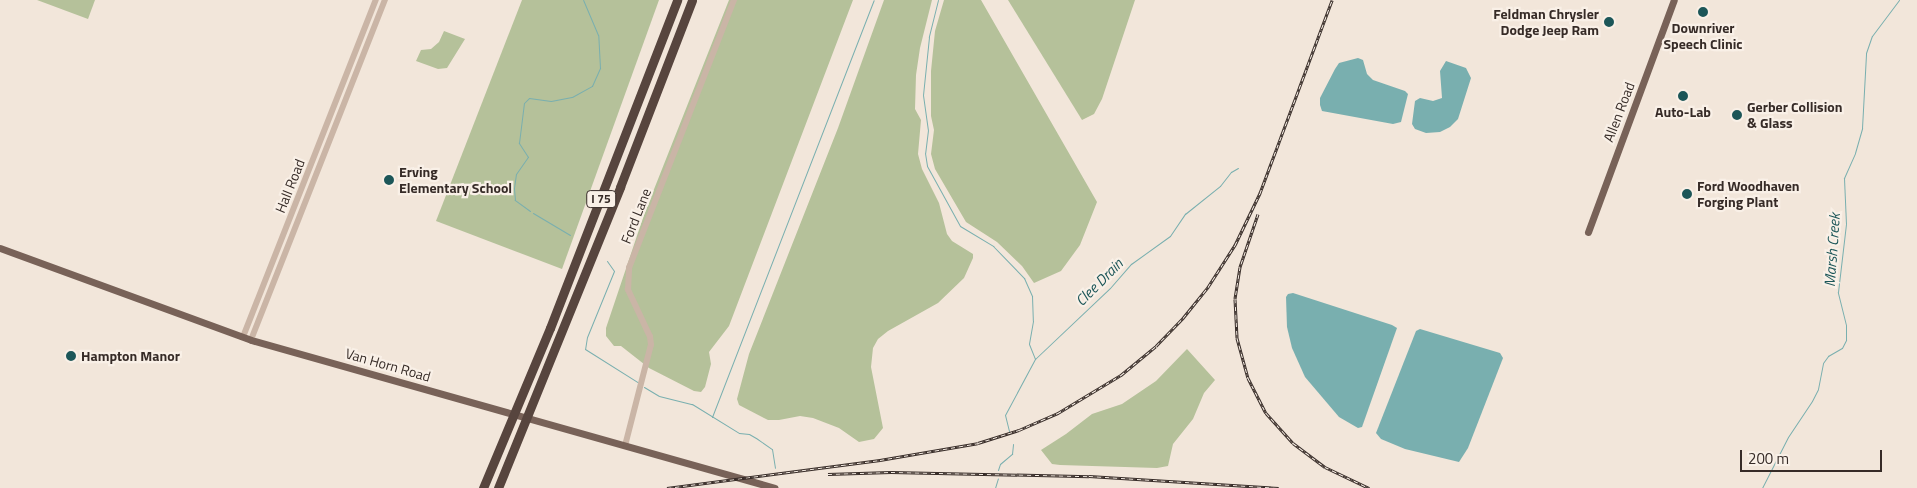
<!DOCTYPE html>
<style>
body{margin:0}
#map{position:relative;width:1917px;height:488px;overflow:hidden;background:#f2e6da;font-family:"Titillium Web",sans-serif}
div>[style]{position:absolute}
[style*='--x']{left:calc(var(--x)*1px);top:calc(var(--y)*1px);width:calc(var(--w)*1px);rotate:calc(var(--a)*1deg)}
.green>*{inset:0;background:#b5c19a}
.water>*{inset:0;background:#79afaf}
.stream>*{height:1px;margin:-0.5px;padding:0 0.5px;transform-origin:0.5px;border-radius:0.5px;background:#79afaf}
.minor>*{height:5.5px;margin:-2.75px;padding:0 2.75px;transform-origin:2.75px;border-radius:2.75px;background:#cab5a6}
.major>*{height:7px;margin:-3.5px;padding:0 3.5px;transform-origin:3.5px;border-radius:3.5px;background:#786258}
.highway>*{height:9px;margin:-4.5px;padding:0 4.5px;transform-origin:4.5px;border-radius:4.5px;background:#57453e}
.rail>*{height:3px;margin-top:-1.5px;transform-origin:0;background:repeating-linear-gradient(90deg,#f9f0e7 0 4px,#362b27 0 8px);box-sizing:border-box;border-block:1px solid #362b27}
.dots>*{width:14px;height:14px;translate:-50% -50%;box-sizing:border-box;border:2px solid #f9f0e7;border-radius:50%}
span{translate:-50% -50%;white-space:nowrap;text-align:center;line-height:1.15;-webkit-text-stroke:4.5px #f9f0e7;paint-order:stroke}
.shield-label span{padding:1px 4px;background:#f9f0e7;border:1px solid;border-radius:4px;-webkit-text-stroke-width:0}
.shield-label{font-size:12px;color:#362b27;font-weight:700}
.poi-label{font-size:14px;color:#362b27;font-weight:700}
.right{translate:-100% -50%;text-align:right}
.left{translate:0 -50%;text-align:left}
.street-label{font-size:14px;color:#362b27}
.water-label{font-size:15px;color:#1c5658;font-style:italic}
.scale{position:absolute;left:1740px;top:450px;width:142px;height:22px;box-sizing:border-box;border:2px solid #362b27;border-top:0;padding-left:6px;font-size:15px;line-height:18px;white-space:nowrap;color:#362b27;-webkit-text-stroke:4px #f9f0e7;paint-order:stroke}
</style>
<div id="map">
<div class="green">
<i style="clip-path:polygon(37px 0,95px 0,88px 19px)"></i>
<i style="clip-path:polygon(522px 0,659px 0,562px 269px,436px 221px)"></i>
<i style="clip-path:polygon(729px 0,853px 0,729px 326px,709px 352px,711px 364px,705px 387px,701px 392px,694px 391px,649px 368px,621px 346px,614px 346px,606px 336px,606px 328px,645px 212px)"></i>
<i style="clip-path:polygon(884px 0,932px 0,920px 48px,916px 75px,915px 109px,921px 120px,918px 154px,922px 169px,939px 203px,947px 234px,952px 241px,973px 254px,973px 258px,964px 278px,938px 303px,888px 331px,878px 339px,873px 348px,871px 367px,883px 428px,874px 439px,859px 442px,839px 428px,813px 418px,800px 416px,779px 420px,768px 420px,739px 405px,737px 399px,749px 354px,838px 128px)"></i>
<i style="clip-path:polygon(944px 0,981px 0,1097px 202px,1080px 245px,1061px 271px,1034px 283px,1022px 266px,997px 242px,966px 222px,935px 169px,931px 154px,934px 130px,931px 116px,931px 71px,935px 31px)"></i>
<i style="clip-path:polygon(1008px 0,1135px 0,1102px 99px,1094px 114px,1082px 120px)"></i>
<i style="clip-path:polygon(444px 31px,465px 39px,447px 68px,438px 69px,416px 61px,421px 50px,431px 49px,439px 42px)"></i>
<i style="clip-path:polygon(1187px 349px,1215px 380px,1204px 393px,1193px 419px,1173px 444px,1168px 466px,1157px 468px,1060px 465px,1052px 464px,1041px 450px,1066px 434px,1092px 414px,1122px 404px,1156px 381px)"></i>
</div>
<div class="water">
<i style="clip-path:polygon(1358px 58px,1363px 60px,1367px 74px,1373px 80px,1405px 91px,1408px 94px,1401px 122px,1393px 124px,1322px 111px,1320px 105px,1320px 98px,1335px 69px,1339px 63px)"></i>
<i style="clip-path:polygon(1446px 61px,1466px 68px,1471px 78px,1458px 119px,1450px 127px,1440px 132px,1426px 133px,1415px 129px,1412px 124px,1415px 101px,1420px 98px,1433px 101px,1442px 98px,1440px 71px)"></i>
<i style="clip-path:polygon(1293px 293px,1392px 325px,1397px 328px,1362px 427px,1358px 428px,1339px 417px,1305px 377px,1292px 348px,1287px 327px,1286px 297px,1288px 294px)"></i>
<i style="clip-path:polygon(1420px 329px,1500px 353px,1503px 358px,1468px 448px,1459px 462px,1405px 449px,1381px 439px,1376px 433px,1416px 331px)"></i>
</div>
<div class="stream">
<i style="--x:938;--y:0;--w:38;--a:104"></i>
<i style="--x:929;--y:37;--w:58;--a:95.9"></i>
<i style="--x:923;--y:95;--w:35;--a:82"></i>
<i style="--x:928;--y:130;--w:23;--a:97"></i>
<i style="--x:925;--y:153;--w:13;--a:81"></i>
<i style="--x:927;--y:166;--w:68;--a:61.2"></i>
<i style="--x:960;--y:226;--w:39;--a:31"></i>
<i style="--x:993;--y:246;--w:45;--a:45.9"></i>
<i style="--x:1024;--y:278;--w:20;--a:66"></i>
<i style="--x:1032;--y:296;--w:25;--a:88"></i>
<i style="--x:1033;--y:321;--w:23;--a:100"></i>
<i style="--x:1029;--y:344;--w:16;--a:68"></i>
<i style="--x:530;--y:211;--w:19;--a:-144"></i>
<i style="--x:515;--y:200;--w:12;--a:-95"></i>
<i style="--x:514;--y:188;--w:14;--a:-82"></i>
<i style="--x:516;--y:174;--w:21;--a:-55"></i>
<i style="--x:528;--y:157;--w:17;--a:-123"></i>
<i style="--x:519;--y:143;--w:40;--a:-82.9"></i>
<i style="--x:524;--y:103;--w:7;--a:-45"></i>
<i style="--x:529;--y:98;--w:22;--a:8"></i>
<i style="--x:551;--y:101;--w:21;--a:-11"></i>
<i style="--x:572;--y:97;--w:23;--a:-29"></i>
<i style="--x:592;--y:86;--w:20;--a:-66"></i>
<i style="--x:600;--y:68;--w:33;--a:-93"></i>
<i style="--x:598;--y:35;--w:38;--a:-113"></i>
<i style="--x:533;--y:213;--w:43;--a:30.7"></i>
<i style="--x:607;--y:261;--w:12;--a:55"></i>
<i style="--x:614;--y:271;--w:71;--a:112.2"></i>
<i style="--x:587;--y:337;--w:12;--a:99"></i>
<i style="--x:585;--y:349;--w:64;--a:32.2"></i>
<i style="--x:644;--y:387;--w:17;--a:31"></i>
<i style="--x:659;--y:396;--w:34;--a:14"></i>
<i style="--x:692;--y:404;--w:55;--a:31.7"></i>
<i style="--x:739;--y:433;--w:10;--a:6"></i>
<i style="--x:749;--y:434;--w:8;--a:30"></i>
<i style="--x:756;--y:438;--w:19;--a:35"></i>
<i style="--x:772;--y:449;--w:19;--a:81"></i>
<i style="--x:712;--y:417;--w:447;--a:-68.8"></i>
<i style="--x:1009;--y:431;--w:16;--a:-104"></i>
<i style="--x:1005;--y:415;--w:64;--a:-61.8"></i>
<i style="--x:1035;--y:359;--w:103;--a:-43.4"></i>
<i style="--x:1110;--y:288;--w:32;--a:-49"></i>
<i style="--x:1131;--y:264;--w:48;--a:-35.7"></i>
<i style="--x:1170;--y:236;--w:27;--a:-56"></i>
<i style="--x:1185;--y:214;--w:45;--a:-38.7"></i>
<i style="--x:1220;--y:186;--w:18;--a:-52"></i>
<i style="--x:1231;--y:172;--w:8;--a:-30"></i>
<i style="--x:998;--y:470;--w:6;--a:-72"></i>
<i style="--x:1000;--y:464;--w:16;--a:-40"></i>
<i style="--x:1012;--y:454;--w:10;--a:-84"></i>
<i style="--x:995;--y:488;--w:10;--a:-73"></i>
<i style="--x:1762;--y:488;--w:57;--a:-63"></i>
<i style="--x:1788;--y:437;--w:43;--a:-56.3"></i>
<i style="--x:1812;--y:401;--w:13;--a:-63"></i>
<i style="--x:1818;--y:389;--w:26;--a:-79"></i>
<i style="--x:1823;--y:363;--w:9;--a:-54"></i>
<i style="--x:1828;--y:356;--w:16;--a:-30"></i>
<i style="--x:1842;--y:348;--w:9;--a:-63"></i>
<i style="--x:1846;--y:340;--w:15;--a:-90"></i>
<i style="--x:1846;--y:325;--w:34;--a:-104"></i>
<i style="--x:1838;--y:292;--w:68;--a:-83.3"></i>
<i style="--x:1846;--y:224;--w:46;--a:-92.5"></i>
<i style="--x:1844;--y:178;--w:27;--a:-66"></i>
<i style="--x:1855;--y:153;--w:26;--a:-74"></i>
<i style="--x:1862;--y:128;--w:75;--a:-86.9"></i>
<i style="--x:1866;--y:53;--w:18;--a:-71"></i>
<i style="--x:1872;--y:36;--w:45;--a:-53.1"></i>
</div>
<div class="minor">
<i style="--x:243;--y:337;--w:362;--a:-68.5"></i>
<i style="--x:251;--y:340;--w:365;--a:-68.5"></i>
<i style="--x:625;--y:446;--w:104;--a:-75.6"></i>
<i style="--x:651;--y:345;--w:8;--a:-97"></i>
<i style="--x:650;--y:337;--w:52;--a:-115.1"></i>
<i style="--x:628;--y:290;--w:22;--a:-87"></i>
<i style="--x:629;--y:268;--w:288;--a:-68.6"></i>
</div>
<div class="major">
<i style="--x:1588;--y:232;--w:247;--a:-69.7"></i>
<i style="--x:0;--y:248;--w:267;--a:20.1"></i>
<i style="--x:251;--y:340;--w:544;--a:15.77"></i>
</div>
<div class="highway">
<i style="--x:483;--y:488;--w:173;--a:-67.3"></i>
<i style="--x:550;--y:328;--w:352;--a:-68.8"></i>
<i style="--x:498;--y:488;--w:325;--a:-67.9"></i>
<i style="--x:620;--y:187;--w:200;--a:-68.9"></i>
</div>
<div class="rail">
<i style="--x:1258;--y:214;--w:56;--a:108.8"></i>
<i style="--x:1240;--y:267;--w:32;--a:99"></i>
<i style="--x:1235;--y:299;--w:39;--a:87"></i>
<i style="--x:1237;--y:338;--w:41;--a:74.6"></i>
<i style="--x:1248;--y:378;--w:39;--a:63"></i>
<i style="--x:1266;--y:413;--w:40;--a:48"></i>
<i style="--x:1293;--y:443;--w:40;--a:37"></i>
<i style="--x:1325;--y:467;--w:49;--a:25.5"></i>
<i style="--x:828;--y:474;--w:63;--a:-1.8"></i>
<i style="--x:891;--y:472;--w:198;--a:1.2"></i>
<i style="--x:1089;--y:476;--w:190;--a:3.6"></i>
<i style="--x:667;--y:488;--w:215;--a:-7.5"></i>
<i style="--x:880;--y:460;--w:99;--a:-9.8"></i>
<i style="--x:978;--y:443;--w:43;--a:-17.6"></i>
<i style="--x:1019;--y:430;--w:43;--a:-23.6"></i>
<i style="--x:1058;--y:413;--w:74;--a:-31.1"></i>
<i style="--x:1121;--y:375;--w:45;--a:-39.6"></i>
<i style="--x:1156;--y:346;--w:39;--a:-46"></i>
<i style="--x:1183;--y:318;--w:40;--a:-51"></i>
<i style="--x:1208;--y:287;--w:50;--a:-57.3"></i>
<i style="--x:1235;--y:245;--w:58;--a:-64.3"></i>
<i style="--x:1260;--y:193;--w:206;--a:-69.5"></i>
</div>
<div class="dots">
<i style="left:1703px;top:12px;background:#1c5658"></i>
<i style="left:1609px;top:22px;background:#1c5658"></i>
<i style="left:1683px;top:96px;background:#1c5658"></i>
<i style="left:1737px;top:115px;background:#1c5658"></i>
<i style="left:389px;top:180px;background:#1c5658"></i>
<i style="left:1687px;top:194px;background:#1c5658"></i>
<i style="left:71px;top:356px;background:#1c5658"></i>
</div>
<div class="shield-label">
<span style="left:601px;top:199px">I 75</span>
</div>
<div class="poi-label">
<span class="right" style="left:1599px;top:22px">Feldman Chrysler<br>Dodge Jeep Ram</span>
<span style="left:1703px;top:36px">Downriver<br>Speech Clinic</span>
<span class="left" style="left:1747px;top:115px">Gerber Collision<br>&amp; Glass</span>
<span style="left:1683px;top:112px">Auto-Lab</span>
<span class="left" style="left:399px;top:180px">Erving<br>Elementary School</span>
<span class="left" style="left:1697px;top:194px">Ford Woodhaven<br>Forging Plant</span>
<span class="left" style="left:81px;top:356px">Hampton Manor</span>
</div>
<div class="street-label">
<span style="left:1619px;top:112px;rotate:-69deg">Allen Road</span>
<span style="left:290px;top:186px;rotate:-68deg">Hall Road</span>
<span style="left:636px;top:216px;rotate:-68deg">Ford Lane</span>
<span style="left:388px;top:365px;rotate:16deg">Van Horn Road</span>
</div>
<div class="water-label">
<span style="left:1832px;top:250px;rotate:-86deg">Marsh Creek</span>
<span style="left:1099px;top:282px;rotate:-45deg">Clee Drain</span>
</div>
<div class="scale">200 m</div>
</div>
